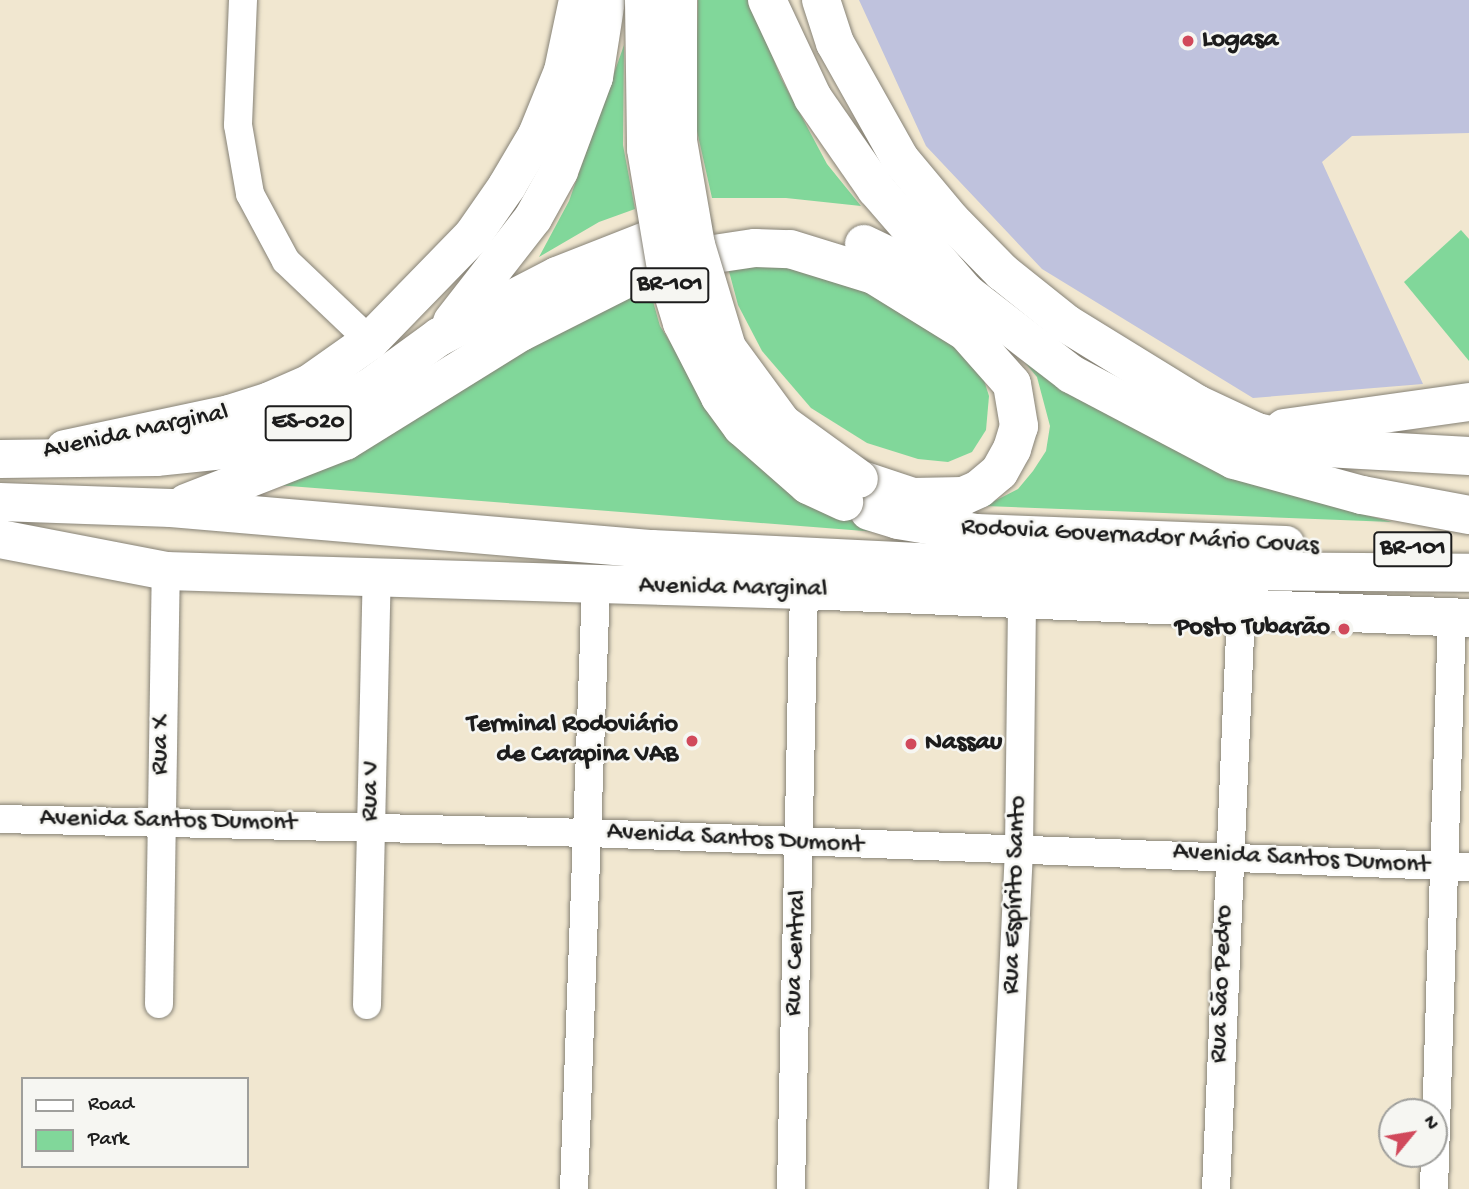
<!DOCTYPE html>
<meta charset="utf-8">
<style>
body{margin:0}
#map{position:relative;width:1469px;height:1189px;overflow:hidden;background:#f1e7d0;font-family:"Gochi Hand",sans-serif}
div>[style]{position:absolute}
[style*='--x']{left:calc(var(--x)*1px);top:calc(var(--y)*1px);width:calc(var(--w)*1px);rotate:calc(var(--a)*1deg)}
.industrial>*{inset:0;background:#bfc2dd}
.green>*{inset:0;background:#81d79a}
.roads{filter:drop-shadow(0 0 2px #868276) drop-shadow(0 0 2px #868276)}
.street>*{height:28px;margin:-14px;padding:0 14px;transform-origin:14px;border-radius:14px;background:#fff}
.secondary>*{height:38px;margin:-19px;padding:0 19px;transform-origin:19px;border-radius:19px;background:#fff}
.primary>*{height:38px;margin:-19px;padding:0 19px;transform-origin:19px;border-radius:19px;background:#fff}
.bridges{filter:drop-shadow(0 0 2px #868276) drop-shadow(0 0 2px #868276)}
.primary-bridge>*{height:38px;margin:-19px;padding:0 19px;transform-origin:19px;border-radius:19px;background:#fff}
.dots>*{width:19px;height:19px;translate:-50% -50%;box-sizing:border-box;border:4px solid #f6f6f2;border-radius:50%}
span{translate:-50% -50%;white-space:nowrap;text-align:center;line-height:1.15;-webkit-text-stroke:5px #f6f6f2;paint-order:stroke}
.shield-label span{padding:2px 5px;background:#f6f6f2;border:2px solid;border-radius:5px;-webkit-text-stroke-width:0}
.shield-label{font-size:24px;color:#1c1c1c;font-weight:700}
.poi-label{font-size:26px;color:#1c1c1c;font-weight:700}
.left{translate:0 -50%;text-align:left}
.right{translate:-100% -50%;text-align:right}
.street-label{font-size:26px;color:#1c1c1c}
.legend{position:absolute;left:21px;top:1077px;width:228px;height:91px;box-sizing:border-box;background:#f6f6f2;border:2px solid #9f9f9c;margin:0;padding:9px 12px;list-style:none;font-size:21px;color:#1c1c1c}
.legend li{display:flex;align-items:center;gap:14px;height:35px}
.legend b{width:35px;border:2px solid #9f9f9c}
.north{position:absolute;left:1378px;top:1098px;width:70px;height:70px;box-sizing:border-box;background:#f6f6f2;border:2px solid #9f9f9c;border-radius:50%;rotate:60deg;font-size:19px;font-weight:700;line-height:28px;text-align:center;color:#1c1c1c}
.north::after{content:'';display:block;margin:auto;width:24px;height:32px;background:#d1495b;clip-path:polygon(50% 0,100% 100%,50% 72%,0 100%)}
</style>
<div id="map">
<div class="industrial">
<i style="clip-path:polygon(859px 0,1469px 0,1469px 133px,1352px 136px,1322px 162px,1423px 384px,1253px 398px,1042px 269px,926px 146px)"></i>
</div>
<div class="green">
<i style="clip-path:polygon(698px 0,750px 0,781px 78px,827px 164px,861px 206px,786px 198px,712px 198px,695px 122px)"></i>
<i style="clip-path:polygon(624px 45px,623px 145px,635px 209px,599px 222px,539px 257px,569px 201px)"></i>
<i style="clip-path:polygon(1461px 230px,1469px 239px,1469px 361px,1404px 282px)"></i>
<i style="clip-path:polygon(726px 260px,818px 261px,929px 319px,981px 371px,989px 396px,986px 430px,972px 452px,948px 462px,918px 459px,867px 443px,811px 408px,762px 351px,738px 305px)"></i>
<i style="clip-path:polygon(647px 280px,660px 326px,729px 435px,830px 511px,890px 533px,250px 483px)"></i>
<i style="clip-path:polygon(1012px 347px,1299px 497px,1392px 522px,985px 506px,1018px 489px,1033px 471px,1046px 451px,1050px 426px,1037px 377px)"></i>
</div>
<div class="roads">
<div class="street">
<i style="--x:243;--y:0;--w:125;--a:92.3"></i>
<i style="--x:238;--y:125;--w:70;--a:80.1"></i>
<i style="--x:250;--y:194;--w:76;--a:61.8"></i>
<i style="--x:286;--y:261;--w:116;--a:43.6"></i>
<i style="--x:0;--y:819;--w:589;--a:1.36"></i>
<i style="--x:589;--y:833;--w:881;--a:2.21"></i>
<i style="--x:159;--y:1004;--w:433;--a:-89.1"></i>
<i style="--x:367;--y:1005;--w:427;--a:-88.7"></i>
<i style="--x:574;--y:1189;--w:603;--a:-87.91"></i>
<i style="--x:791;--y:1189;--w:599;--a:-88.76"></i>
<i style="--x:1003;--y:1189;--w:340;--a:-87.3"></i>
<i style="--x:1019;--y:849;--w:248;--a:-89.3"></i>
<i style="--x:1216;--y:1189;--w:578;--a:-87.52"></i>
<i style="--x:1434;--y:1189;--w:572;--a:-88.2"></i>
</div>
<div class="secondary">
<i style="--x:821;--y:0;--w:45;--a:72"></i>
<i style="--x:835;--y:43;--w:133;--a:60.7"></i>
<i style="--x:900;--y:159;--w:80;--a:50.1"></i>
<i style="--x:951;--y:220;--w:73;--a:45.6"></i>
<i style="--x:1002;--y:272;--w:83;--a:38.7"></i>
<i style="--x:1067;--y:324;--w:153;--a:31.6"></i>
<i style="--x:1197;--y:404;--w:66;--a:25"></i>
<i style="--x:1257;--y:432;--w:71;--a:13.1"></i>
<i style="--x:1326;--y:448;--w:143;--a:3.2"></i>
<i style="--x:1284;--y:428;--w:187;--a:-8"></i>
<i style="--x:65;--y:449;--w:168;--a:-12"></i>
<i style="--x:229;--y:414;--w:43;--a:-17.6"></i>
<i style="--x:270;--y:401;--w:43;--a:-23.6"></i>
<i style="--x:309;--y:384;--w:75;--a:-35.2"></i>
<i style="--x:370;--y:341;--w:148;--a:-45.8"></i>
<i style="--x:473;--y:235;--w:60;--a:-55.2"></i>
<i style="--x:507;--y:186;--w:59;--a:-59.5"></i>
<i style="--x:537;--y:135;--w:69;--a:-67.9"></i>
<i style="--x:563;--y:71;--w:73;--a:-78.1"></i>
<i style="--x:0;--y:539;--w:169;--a:10.9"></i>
<i style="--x:166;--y:571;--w:638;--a:1.71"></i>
<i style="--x:804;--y:590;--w:666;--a:2.41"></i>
</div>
<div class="primary">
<i style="--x:767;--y:0;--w:108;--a:64.9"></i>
<i style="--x:813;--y:98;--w:111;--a:55.3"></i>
<i style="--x:876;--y:189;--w:138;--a:49.1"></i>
<i style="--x:966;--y:293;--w:133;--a:37.6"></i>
<i style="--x:1071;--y:374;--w:184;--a:27.8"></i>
<i style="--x:1234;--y:460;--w:133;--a:15.3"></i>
<i style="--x:1362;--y:495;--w:109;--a:10.6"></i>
<i style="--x:864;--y:244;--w:113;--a:25.7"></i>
<i style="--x:452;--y:322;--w:132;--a:-52.1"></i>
<i style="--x:533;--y:218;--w:54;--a:-61"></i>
<i style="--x:559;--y:171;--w:100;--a:-69.6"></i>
<i style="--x:594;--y:77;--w:78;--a:-81.1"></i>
<i style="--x:0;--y:459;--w:156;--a:-0.7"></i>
<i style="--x:156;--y:457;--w:68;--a:-5.9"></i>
<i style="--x:224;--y:450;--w:76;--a:-16"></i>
<i style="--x:297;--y:429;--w:83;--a:-29.7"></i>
<i style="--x:369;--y:388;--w:87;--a:-36.1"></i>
<i style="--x:439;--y:337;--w:133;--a:-27.3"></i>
<i style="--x:557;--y:276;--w:106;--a:-21.5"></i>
<i style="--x:656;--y:237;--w:36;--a:-13"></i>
<i style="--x:0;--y:502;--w:171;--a:2"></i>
<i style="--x:171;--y:508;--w:483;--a:4.9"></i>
<i style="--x:652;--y:549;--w:436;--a:2.8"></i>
<i style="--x:1087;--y:570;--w:382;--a:0.4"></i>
<i style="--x:186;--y:503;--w:171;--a:-21.3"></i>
<i style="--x:345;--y:441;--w:207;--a:-31.8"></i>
<i style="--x:521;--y:332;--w:127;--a:-26.8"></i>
<i style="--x:634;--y:275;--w:50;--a:-18.8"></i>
<i style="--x:681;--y:259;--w:75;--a:-8.5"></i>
<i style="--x:755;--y:248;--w:35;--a:2"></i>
<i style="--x:790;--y:249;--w:88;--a:17.2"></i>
<i style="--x:874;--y:275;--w:108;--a:31.8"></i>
<i style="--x:966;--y:332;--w:69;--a:48.5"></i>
<i style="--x:1012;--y:384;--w:43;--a:80.5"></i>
<i style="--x:1019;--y:426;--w:24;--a:107"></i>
<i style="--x:1012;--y:449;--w:26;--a:119"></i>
<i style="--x:999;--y:472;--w:26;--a:140"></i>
<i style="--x:979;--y:489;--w:17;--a:156"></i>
<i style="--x:963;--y:496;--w:50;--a:178.9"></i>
<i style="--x:913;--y:497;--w:57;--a:-161.6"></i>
<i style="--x:869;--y:511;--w:30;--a:17"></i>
<i style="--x:898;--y:520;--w:79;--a:9.5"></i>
<i style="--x:976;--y:533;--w:310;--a:2.2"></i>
</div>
</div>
<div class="bridges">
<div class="primary-bridge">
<i style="--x:644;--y:0;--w:149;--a:89.2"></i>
<i style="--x:646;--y:149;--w:127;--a:80.5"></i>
<i style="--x:667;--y:274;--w:51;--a:73"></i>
<i style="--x:682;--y:323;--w:83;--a:62.8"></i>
<i style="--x:720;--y:397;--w:37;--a:54"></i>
<i style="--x:742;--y:427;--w:88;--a:41.3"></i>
<i style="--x:808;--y:485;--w:40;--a:25"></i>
<i style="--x:678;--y:0;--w:141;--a:90"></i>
<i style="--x:678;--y:141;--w:106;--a:80.2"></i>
<i style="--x:696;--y:245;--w:108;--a:73.2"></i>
<i style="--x:727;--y:348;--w:93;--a:53.7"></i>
<i style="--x:782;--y:423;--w:95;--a:36"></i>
</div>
</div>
<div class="dots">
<i style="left:1188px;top:41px;background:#d1495b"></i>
<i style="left:1344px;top:629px;background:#d1495b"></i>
<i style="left:692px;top:741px;background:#d1495b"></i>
<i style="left:911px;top:744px;background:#d1495b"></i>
</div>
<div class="shield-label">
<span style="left:670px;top:285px">BR-101</span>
<span style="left:308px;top:423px">ES-020</span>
<span style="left:1413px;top:549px">BR-101</span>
</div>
<div class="poi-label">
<span class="left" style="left:1202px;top:41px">Logasa</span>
<span class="right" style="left:1330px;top:629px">Posto Tubarão</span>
<span class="right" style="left:678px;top:741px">Terminal Rodoviário<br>de Carapina VAB</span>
<span class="left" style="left:925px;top:744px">Nassau</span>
</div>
<div class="street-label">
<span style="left:136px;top:433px;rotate:-12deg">Avenida Marginal</span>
<span style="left:1140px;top:538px;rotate:3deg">Rodovia Governador Mário Covas</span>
<span style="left:733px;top:589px;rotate:1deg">Avenida Marginal</span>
<span style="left:162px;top:745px;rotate:-89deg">Rua X</span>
<span style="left:372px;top:791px;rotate:-89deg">Rua V</span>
<span style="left:168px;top:822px;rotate:1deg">Avenida Santos Dumont</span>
<span style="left:735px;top:840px;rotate:3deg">Avenida Santos Dumont</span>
<span style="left:1301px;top:860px;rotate:3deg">Avenida Santos Dumont</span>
<span style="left:1016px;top:895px;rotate:-88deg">Rua Espírito Santo</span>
<span style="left:797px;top:953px;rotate:-88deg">Rua Central</span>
<span style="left:1223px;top:984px;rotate:-88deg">Rua São Pedro</span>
</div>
<ul class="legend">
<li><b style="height:9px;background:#fff"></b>Road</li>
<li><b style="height:19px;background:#81d79a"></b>Park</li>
</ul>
<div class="north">N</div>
</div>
